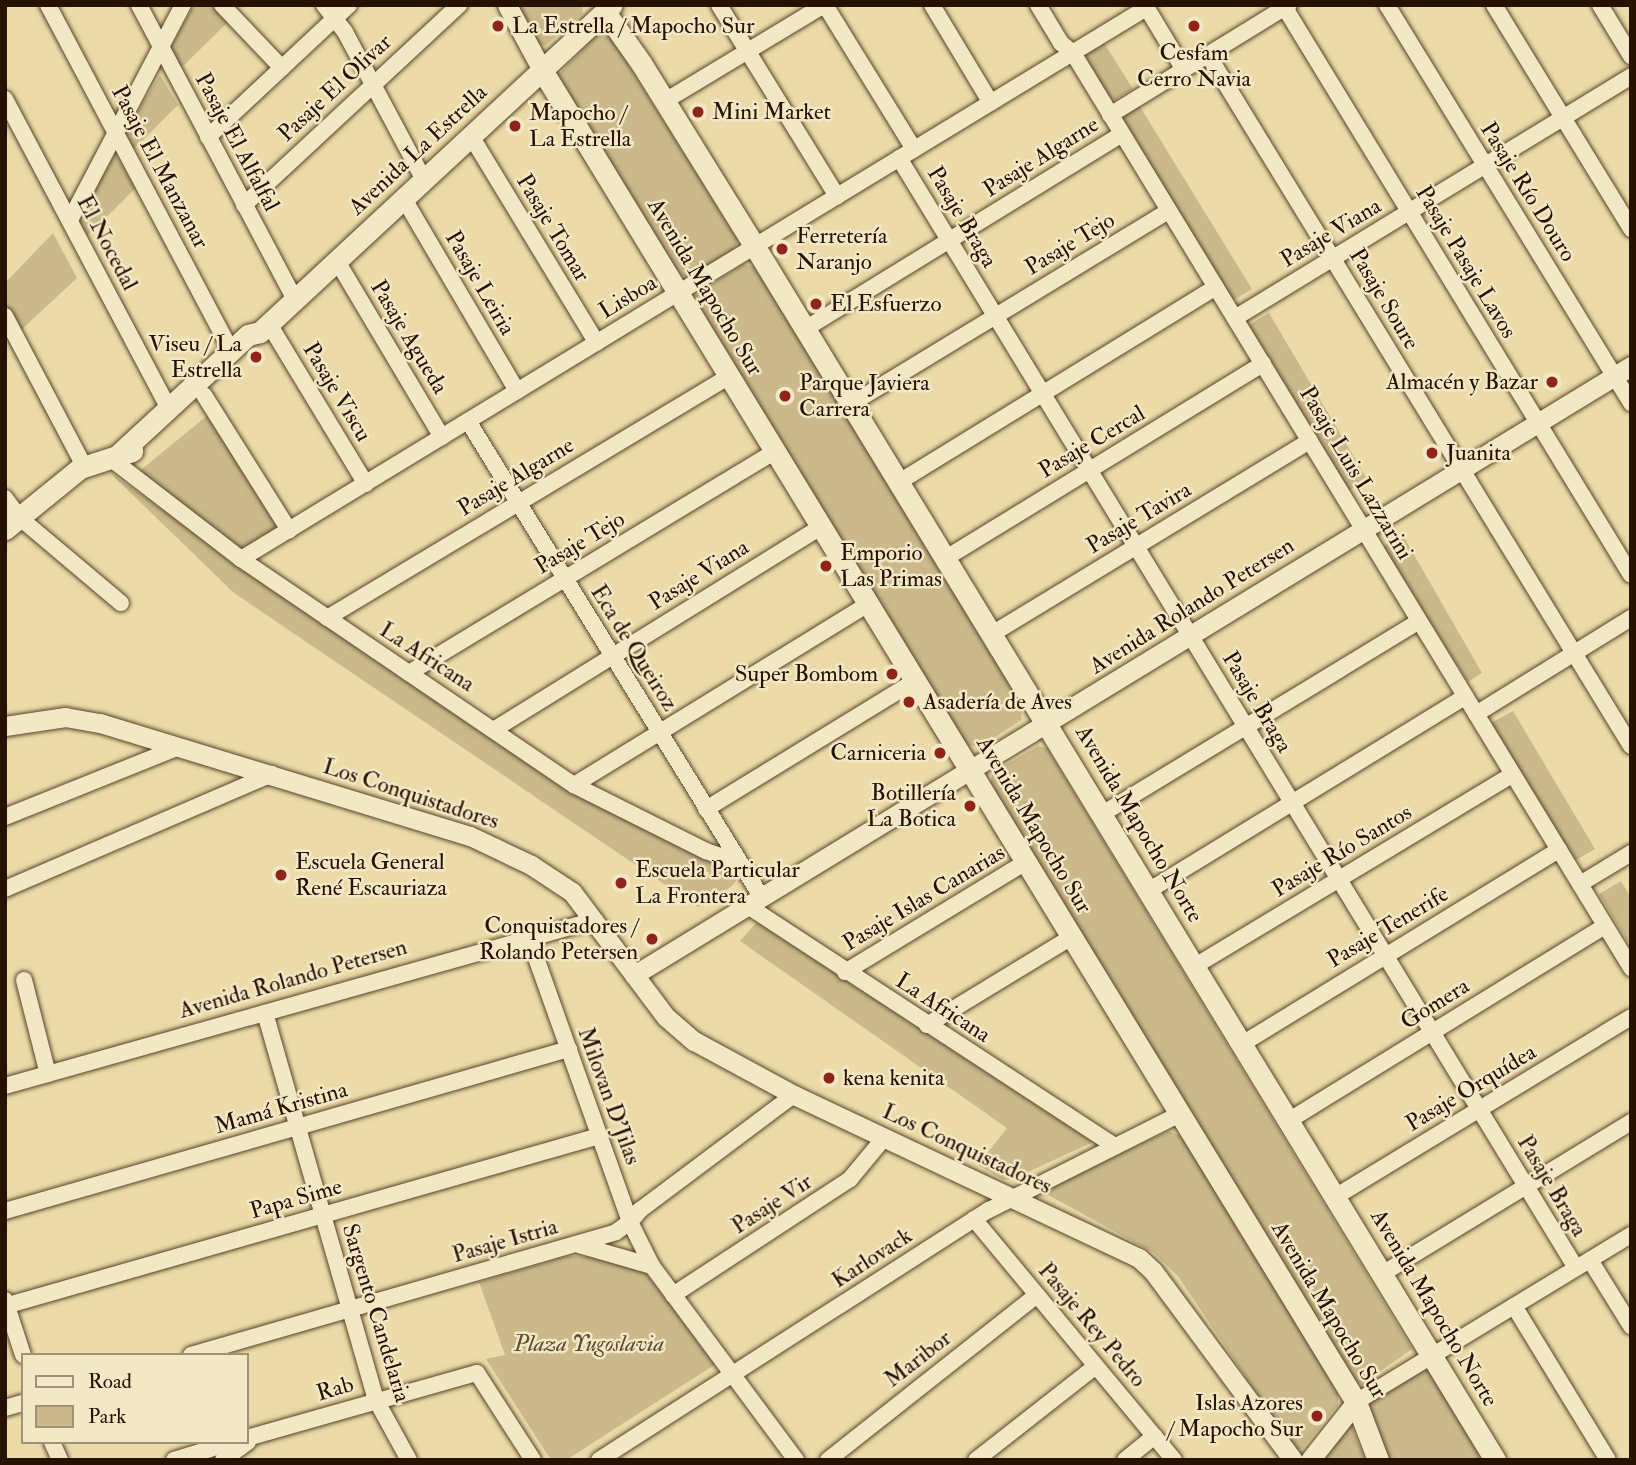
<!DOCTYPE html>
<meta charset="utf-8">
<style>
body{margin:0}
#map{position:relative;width:1636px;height:1465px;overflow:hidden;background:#ecdba8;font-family:"IM FELL Double Pica",serif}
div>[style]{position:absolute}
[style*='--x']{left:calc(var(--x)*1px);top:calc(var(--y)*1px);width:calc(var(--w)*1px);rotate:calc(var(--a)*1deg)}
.green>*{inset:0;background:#cbb98b}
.roads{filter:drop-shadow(0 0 2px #58442a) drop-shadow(0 0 2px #58442a)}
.minor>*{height:16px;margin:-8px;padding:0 8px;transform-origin:8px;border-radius:8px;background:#f3e8c6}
.tertiary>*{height:19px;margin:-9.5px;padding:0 9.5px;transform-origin:9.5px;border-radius:9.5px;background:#f3e8c6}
.secondary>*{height:21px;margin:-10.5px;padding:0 10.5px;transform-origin:10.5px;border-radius:10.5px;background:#f3e8c6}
.dots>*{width:19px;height:19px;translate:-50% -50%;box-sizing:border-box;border:4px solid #f3e8c6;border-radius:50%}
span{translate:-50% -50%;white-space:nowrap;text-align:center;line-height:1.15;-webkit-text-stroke:5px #f3e8c6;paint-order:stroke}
.poi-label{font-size:23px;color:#271100}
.left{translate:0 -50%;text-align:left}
.right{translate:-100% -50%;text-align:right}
.street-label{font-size:23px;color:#271100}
.park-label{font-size:23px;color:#604c31;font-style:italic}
.frame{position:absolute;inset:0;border:7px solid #271100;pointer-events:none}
.legend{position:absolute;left:21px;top:1353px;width:228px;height:91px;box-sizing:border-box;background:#f3e8c6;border:2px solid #a19277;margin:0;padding:9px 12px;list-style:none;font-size:21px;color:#271100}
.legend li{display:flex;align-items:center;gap:14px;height:35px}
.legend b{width:35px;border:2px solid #a19277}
</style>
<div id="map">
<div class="green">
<i style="clip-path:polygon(194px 5px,212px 5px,228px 22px,180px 69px,170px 48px)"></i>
<i style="clip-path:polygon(518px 5px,583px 5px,583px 7px,582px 14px,545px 46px,540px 45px)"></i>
<i style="clip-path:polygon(600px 32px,611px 37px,738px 240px,734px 250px,687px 277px,673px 272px,558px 75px)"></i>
<i style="clip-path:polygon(1104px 43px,1133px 89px,1116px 99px,1108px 99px,1085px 60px,1088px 53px)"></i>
<i style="clip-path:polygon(160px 75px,178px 105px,132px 151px,124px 134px)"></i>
<i style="clip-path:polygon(1139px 105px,1252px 289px,1232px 301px,1122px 123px,1125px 114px)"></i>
<i style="clip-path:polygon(115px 154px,136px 188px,87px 236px,77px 219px)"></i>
<i style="clip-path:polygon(53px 233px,77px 278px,19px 332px,5px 304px,5px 283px)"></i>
<i style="clip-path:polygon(743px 264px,755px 267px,1022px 705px,1021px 720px,980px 747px,965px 745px,696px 308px,696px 295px)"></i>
<i style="clip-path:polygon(1269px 313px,1367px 479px,1346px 492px,1247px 326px)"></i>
<i style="clip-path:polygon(208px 415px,279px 527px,243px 551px,137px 473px)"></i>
<i style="clip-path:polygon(109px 472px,484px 733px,579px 793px,725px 867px,737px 879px,732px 886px,698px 907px,234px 593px)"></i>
<i style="clip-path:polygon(1402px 534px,1482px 673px,1468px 682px,1382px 547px)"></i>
<i style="clip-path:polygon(1513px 711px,1595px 849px,1573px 862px,1491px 723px)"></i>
<i style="clip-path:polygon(1038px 746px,1047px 748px,1412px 1349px,1362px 1384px,1350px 1381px,990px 783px,993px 772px)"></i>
<i style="clip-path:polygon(1621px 881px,1631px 898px,1631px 947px,1599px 894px)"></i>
<i style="clip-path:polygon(757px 922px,1093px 1142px,1013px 1179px,1003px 1180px,978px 1165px,1007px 1128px,740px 941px)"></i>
<i style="clip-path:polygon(1169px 1131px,1183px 1137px,1338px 1391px,1338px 1405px,1302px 1449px,1294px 1449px,1178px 1276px,1154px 1253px,1039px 1190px)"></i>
<i style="clip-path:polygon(568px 1256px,598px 1257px,646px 1273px,716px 1364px,566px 1460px,551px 1460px,486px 1359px,505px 1355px,479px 1282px)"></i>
<i style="clip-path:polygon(1425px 1368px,1431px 1369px,1489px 1460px,1386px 1460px,1367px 1403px)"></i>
<i style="clip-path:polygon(1351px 1425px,1365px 1460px,1322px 1460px)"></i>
</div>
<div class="roads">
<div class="minor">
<i style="--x:48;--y:5;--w:391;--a:62.1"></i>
<i style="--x:139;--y:5;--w:334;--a:62.1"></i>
<i style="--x:222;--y:5;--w:87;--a:46.4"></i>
<i style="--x:324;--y:5;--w:34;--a:52"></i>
<i style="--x:345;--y:32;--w:168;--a:61.9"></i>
<i style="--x:719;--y:5;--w:225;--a:58.3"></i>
<i style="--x:825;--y:5;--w:169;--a:58.3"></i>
<i style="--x:932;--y:5;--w:114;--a:59"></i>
<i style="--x:1038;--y:5;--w:44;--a:58.8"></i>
<i style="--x:1061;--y:43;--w:16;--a:40"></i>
<i style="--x:1073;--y:53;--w:1072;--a:58.62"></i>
<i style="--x:1145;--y:5;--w:76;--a:59"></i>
<i style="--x:1387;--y:5;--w:467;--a:58.5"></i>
<i style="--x:1494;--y:5;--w:263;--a:58.5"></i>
<i style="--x:1600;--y:5;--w:60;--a:58.7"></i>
<i style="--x:1285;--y:8;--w:664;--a:58.61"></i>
<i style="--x:1208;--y:55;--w:810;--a:58.53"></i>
<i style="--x:5;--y:99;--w:351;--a:62.1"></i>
<i style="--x:665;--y:101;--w:186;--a:-31.1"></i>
<i style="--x:1110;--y:115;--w:210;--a:-31.6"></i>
<i style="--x:471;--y:136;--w:242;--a:58.7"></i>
<i style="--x:208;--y:137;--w:193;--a:-43.1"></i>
<i style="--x:899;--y:158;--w:1300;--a:58.62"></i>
<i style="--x:404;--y:199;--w:223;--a:59.5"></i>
<i style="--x:244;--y:205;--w:294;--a:-42.9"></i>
<i style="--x:70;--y:220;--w:243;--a:-62.3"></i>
<i style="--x:337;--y:261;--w:205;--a:59.2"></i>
<i style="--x:5;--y:316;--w:170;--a:62.2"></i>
<i style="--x:1235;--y:318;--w:464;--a:-31.4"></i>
<i style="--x:269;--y:324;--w:187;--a:58.8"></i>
<i style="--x:805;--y:329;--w:372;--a:-31.6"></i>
<i style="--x:204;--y:395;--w:160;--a:57.8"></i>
<i style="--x:851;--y:404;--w:372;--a:-31.3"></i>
<i style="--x:468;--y:421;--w:560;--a:58.35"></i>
<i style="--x:110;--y:458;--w:165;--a:37.6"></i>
<i style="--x:241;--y:559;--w:402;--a:34.2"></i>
<i style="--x:574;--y:785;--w:148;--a:26.6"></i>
<i style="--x:706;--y:851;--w:34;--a:19"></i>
<i style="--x:899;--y:482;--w:372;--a:-31.6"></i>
<i style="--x:5;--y:498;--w:25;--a:53"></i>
<i style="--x:20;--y:518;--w:132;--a:40.1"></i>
<i style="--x:946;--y:558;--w:372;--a:-31.5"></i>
<i style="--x:241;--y:559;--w:1060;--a:-31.33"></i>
<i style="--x:327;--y:618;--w:469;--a:-31"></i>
<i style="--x:992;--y:634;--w:372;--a:-31.3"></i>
<i style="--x:409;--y:673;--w:428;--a:-31.2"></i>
<i style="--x:1476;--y:714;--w:182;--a:-31.8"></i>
<i style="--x:495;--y:729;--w:384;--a:-31.8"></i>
<i style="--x:574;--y:785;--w:345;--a:-31.6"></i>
<i style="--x:706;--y:809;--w:245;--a:-31.5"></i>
<i style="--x:1102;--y:814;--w:371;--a:-31.3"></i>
<i style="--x:5;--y:817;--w:188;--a:-21.9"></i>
<i style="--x:1580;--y:884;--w:60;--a:-31.3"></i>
<i style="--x:5;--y:889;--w:291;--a:-23.3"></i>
<i style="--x:1148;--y:891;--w:372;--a:-31.5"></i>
<i style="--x:748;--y:906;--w:439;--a:33.2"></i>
<i style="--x:529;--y:938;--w:301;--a:70.4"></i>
<i style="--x:630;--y:1222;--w:49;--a:63.4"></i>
<i style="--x:652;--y:1266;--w:242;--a:53.4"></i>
<i style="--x:1195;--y:966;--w:371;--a:-31.1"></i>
<i style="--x:845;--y:972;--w:212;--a:-31.3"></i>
<i style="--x:24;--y:980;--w:97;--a:75.7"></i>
<i style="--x:265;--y:1013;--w:403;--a:74"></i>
<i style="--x:376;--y:1400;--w:68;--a:61.2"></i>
<i style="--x:927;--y:1025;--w:170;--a:-31.3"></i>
<i style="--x:1242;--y:1044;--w:372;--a:-31.5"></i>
<i style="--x:5;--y:1086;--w:613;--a:-15.71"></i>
<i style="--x:1288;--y:1121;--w:372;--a:-31.6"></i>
<i style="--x:1335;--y:1197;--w:346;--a:-31.3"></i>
<i style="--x:5;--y:1211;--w:587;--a:-16.03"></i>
<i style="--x:974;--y:1219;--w:313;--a:50.3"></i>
<i style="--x:579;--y:1245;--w:76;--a:16"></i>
<i style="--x:1590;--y:1260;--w:78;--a:58.2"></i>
<i style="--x:1382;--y:1274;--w:292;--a:-31.4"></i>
<i style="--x:673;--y:1295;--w:212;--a:-33.2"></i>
<i style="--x:850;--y:1179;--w:53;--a:-50.3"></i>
<i style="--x:5;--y:1300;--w:58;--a:71.9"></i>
<i style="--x:5;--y:1306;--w:618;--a:-15.97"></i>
<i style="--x:1514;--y:1306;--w:180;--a:58.6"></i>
<i style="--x:191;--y:1355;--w:442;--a:-16.1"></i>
<i style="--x:616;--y:1232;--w:17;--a:-36"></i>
<i style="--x:630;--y:1222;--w:16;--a:-50"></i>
<i style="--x:640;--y:1210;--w:192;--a:-36.8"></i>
<i style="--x:1356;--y:1402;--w:322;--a:-31.3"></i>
<i style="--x:5;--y:1408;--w:19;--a:-16"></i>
<i style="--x:247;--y:1438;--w:239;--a:-15.8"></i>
<i style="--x:477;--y:1373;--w:103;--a:57.2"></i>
<i style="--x:52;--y:1442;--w:20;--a:66"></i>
<i style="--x:174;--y:1460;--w:62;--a:-17"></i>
<i style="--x:223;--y:1460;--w:31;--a:-36"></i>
<i style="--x:599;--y:1460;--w:463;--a:-32.7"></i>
<i style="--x:989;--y:1210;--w:214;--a:-26.7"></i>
<i style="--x:828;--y:1460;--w:266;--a:-38.3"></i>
<i style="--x:976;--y:1460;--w:152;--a:-38.1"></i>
<i style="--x:1125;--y:1460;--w:38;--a:-39"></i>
</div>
<div class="tertiary">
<i style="--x:507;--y:5;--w:74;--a:61.7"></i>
<i style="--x:5;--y:726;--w:61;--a:-8.5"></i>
<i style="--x:65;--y:717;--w:36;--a:10"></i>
<i style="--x:100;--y:723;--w:387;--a:17"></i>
<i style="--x:470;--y:836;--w:68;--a:25.4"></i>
<i style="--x:531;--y:865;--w:49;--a:33.4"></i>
<i style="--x:572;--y:892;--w:156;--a:53.1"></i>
<i style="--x:666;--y:1017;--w:37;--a:41"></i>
<i style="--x:694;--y:1041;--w:114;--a:28.4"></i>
<i style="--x:794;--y:1095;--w:382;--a:25.3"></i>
<i style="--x:1139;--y:1258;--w:19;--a:43"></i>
<i style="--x:1153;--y:1271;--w:235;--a:53.5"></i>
<i style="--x:634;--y:975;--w:1168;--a:-31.42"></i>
<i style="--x:1310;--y:1460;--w:74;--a:-51.6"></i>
</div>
<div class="secondary">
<i style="--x:605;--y:12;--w:62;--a:54.8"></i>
<i style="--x:641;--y:63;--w:216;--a:58.2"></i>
<i style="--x:755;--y:247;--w:1421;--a:58.61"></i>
<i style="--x:542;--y:70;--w:1561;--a:58.57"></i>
<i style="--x:1356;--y:1402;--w:62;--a:69.2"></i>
<i style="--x:119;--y:454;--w:176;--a:-42.7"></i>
<i style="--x:248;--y:335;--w:12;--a:-14"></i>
<i style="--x:260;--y:332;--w:480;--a:-42.9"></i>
<i style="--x:5;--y:529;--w:97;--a:-39.1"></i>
<i style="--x:80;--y:468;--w:55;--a:-18.1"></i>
</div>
</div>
<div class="dots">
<i style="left:498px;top:26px;background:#8f2418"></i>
<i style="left:1194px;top:26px;background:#8f2418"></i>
<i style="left:698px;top:112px;background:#8f2418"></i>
<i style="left:515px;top:126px;background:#8f2418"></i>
<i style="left:782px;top:249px;background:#8f2418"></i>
<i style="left:816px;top:304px;background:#8f2418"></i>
<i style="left:256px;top:357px;background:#8f2418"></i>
<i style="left:1552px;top:382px;background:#8f2418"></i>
<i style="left:785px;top:396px;background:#8f2418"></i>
<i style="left:1432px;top:453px;background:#8f2418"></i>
<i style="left:826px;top:566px;background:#8f2418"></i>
<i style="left:892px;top:674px;background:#8f2418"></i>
<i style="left:909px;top:702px;background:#8f2418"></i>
<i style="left:940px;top:753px;background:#8f2418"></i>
<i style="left:970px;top:806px;background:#8f2418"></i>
<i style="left:281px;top:875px;background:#8f2418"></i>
<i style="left:621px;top:883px;background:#8f2418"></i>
<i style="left:652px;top:939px;background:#8f2418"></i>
<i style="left:829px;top:1078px;background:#8f2418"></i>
<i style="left:1317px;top:1416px;background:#8f2418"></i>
</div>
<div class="poi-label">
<span class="left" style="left:512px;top:26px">La Estrella / Mapocho Sur</span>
<span style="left:1194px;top:66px">Cesfam<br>Cerro Navia</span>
<span class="left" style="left:712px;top:112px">Mini Market</span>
<span class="left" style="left:529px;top:126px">Mapocho /<br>La Estrella</span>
<span class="left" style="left:796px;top:249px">Ferretería<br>Naranjo</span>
<span class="left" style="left:830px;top:304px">El Esfuerzo</span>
<span class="right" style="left:242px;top:357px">Viseu / La<br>Estrella</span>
<span class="right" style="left:1538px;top:382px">Almacén y Bazar</span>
<span class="left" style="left:799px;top:396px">Parque Javiera<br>Carrera</span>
<span class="left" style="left:1446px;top:453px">Juanita</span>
<span class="left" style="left:840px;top:566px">Emporio<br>Las Primas</span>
<span class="right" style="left:878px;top:674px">Super Bombom</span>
<span class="left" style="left:923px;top:702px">Asadería de Aves</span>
<span class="right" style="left:926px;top:753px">Carniceria</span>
<span class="right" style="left:956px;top:806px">Botillería<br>La Botica</span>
<span class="left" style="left:295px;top:875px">Escuela General<br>René Escauriaza</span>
<span class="left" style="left:635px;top:883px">Escuela Particular<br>La Frontera</span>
<span class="right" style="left:638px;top:939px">Conquistadores /<br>Rolando Petersen</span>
<span class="left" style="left:843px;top:1078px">kena kenita</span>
<span class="right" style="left:1303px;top:1416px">Islas Azores<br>/ Mapocho Sur</span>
</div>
<div class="street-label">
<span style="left:335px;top:88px;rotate:-43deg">Pasaje El Olivar</span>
<span style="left:237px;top:142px;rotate:62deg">Pasaje El Alfalfal</span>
<span style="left:418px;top:150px;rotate:-43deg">Avenida La Estrella</span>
<span style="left:1041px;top:157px;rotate:-32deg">Pasaje Algarne</span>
<span style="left:160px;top:167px;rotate:62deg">Pasaje El Manzanar</span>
<span style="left:1528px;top:192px;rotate:58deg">Pasaje Río Douro</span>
<span style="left:962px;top:217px;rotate:59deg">Pasaje Braga</span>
<span style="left:553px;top:228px;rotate:59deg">Pasaje Tomar</span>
<span style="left:1331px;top:233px;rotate:-31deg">Pasaje Viana</span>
<span style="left:107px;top:243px;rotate:62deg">El Nocedal</span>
<span style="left:1070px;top:244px;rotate:-31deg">Pasaje Tejo</span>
<span style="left:1466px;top:262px;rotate:59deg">Pasaje Pasaje Lavos</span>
<span style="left:480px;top:283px;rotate:60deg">Pasaje Leiria</span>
<span style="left:705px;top:287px;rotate:59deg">Avenida Mapocho Sur</span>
<span style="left:628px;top:297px;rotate:-31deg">Lisboa</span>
<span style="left:1384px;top:299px;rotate:59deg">Pasaje Soure</span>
<span style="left:409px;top:337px;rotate:59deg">Pasaje Agueda</span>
<span style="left:337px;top:392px;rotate:59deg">Pasaje Viscu</span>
<span style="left:1092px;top:442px;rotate:-31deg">Pasaje Cercal</span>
<span style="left:1356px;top:473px;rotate:59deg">Pasaje Luis Lazzarini</span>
<span style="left:516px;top:477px;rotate:-31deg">Pasaje Algarne</span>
<span style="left:1139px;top:518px;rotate:-31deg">Pasaje Tavira</span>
<span style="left:580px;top:543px;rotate:-31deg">Pasaje Tejo</span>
<span style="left:699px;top:575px;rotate:-32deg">Pasaje Viana</span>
<span style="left:1192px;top:606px;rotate:-32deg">Avenida Rolando Petersen</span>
<span style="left:634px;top:648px;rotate:58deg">Eca de Queiroz</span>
<span style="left:427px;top:657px;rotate:33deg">La Africana</span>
<span style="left:1257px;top:702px;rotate:59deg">Pasaje Braga</span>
<span style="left:411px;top:794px;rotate:18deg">Los Conquistadores</span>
<span style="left:1139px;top:824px;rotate:59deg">Avenida Mapocho Norte</span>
<span style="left:1034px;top:825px;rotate:59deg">Avenida Mapocho Sur</span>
<span style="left:1342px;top:851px;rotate:-31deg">Pasaje Río Santos</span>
<span style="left:924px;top:898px;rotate:-31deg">Pasaje Islas Canarias</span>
<span style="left:1388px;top:927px;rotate:-31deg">Pasaje Tenerife</span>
<span style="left:293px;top:979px;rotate:-16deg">Avenida Rolando Petersen</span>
<span style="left:1435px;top:1004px;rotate:-32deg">Gomera</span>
<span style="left:943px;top:1008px;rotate:33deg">La Africana</span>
<span style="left:1471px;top:1088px;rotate:-31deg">Pasaje Orquídea</span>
<span style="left:609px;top:1096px;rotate:70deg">Milovan D'Jilas</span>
<span style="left:281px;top:1108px;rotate:-16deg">Mamá Kristina</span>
<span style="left:967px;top:1149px;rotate:25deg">Los Conquistadores</span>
<span style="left:1552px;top:1186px;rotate:59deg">Pasaje Braga</span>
<span style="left:296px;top:1199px;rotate:-16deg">Papa Sime</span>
<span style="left:772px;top:1204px;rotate:-33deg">Pasaje Vir</span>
<span style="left:505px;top:1241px;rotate:-16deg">Pasaje Istria</span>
<span style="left:872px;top:1258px;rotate:-33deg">Karlovack</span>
<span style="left:1434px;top:1308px;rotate:59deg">Avenida Mapocho Norte</span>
<span style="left:1329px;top:1310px;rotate:59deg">Avenida Mapocho Sur</span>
<span style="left:376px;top:1313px;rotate:73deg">Sargento Candelaria</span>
<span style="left:1092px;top:1325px;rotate:50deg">Pasaje Rey Pedro</span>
<span style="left:918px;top:1359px;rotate:-38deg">Maribor</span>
<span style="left:335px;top:1389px;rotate:-16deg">Rab</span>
</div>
<div class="park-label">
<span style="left:589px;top:1344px">Plaza Yugoslavia</span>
</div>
<div class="frame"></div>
<ul class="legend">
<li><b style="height:9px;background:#f3e8c6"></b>Road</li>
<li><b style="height:19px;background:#cbb98b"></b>Park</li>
</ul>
</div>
